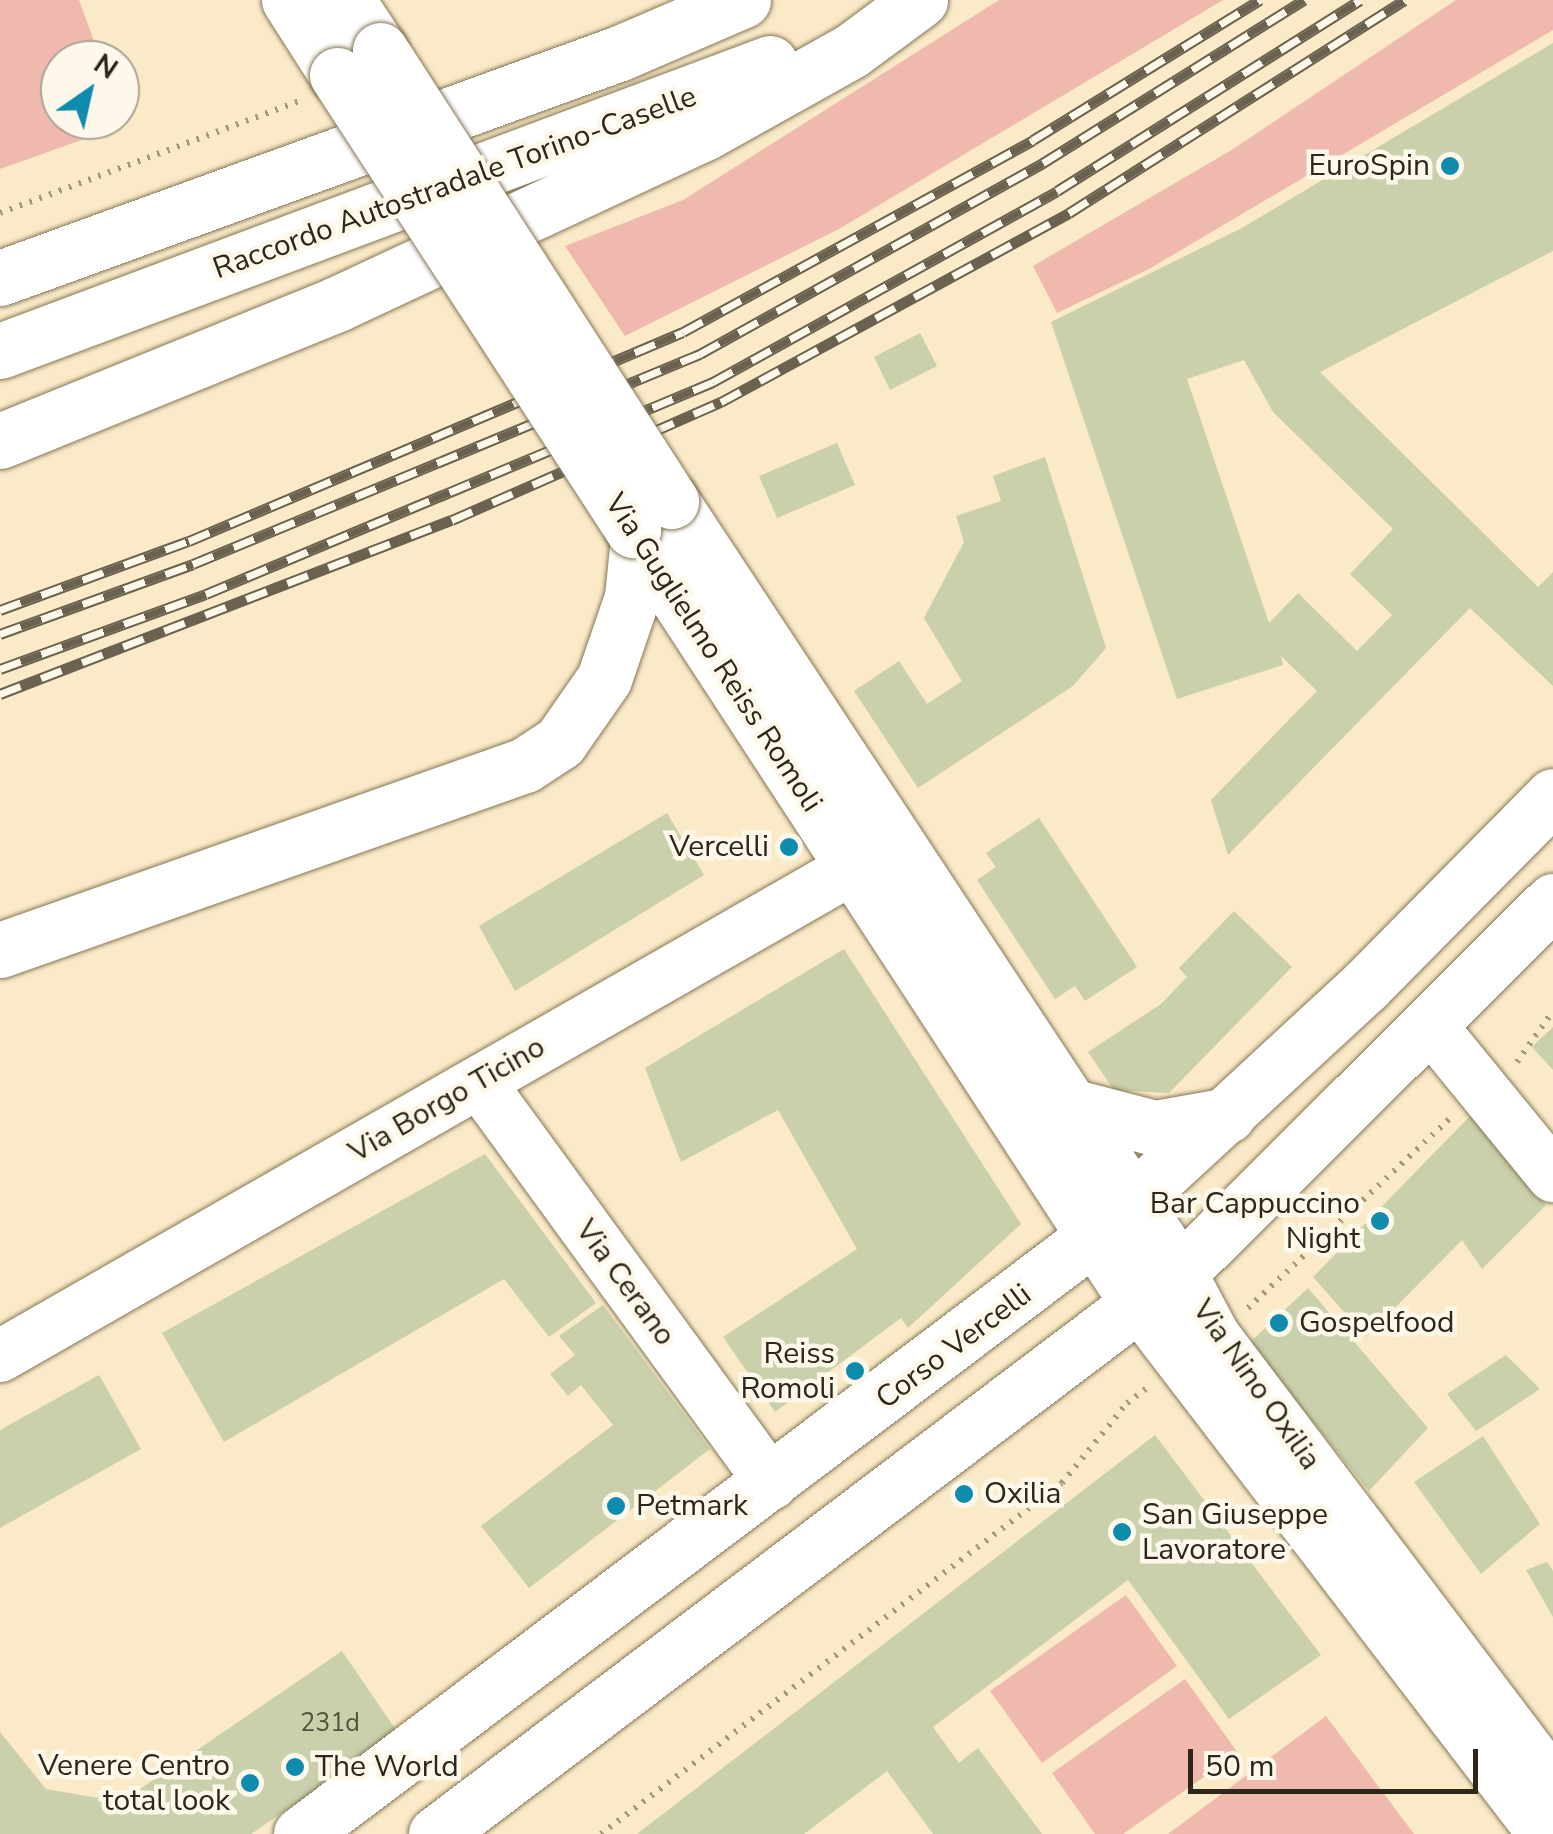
<!DOCTYPE html>
<style>
body{margin:0}
#map{position:relative;width:1553px;height:1834px;overflow:hidden;background:#faeac7;font-family:"Nunito Sans",sans-serif}
div>[style]{position:absolute}
[style*='--x']{left:calc(var(--x)*1px);top:calc(var(--y)*1px);width:calc(var(--w)*1px);rotate:calc(var(--a)*1deg)}
.green>*{inset:0;background:#efb9ad}
.building>*{inset:0;background:#cad0ab}
.path>*{height:6px;margin-top:-3px;transform-origin:0;background:repeating-linear-gradient(90deg,#a3977e 0 2.5px,transparent 0 10.5px)}
.roads{filter:drop-shadow(0 0 2px #857757) drop-shadow(0 0 2px #857757)}
.minor>*{height:52px;margin:-26px;padding:0 26px;transform-origin:26px;border-radius:26px;background:#fff}
.major>*{height:55px;margin:-27.5px;padding:0 27.5px;transform-origin:27.5px;border-radius:27.5px;background:#fff}
.highway>*{height:55px;margin:-27.5px;padding:0 27.5px;transform-origin:27.5px;border-radius:27.5px;background:#fff}
.rail>*{height:11px;margin-top:-5.5px;transform-origin:0;background:repeating-linear-gradient(90deg,#fef8ea 0 22px,#6a614e 0 44px);box-sizing:border-box;border-block:2px solid #6a614e}
.bridges{filter:drop-shadow(0 0 2px #857757) drop-shadow(0 0 2px #857757)}
.major-bridge>*{height:55px;margin:-27.5px;padding:0 27.5px;transform-origin:27.5px;border-radius:27.5px;background:#fff}
.dots>*{width:28px;height:28px;translate:-50% -50%;box-sizing:border-box;border:5px solid #fef8ea;border-radius:50%}
span{translate:-50% -50%;white-space:nowrap;text-align:center;line-height:1.15;-webkit-text-stroke:9px #fef8ea;paint-order:stroke}
.number-label{font-size:25px;color:#54513e}
.number-label span{-webkit-text-stroke-width:0}
.poi-label{font-size:30px;color:#2d271a}
.right{translate:-100% -50%;text-align:right}
.left{translate:0 -50%;text-align:left}
.street-label{font-size:30px;color:#2d271a}
.north{position:absolute;left:40px;top:40px;width:100px;height:100px;box-sizing:border-box;background:#fef8ea;border:2px solid #aaa497;border-radius:50%;rotate:34deg;font-size:28px;font-weight:700;line-height:40px;text-align:center;color:#2d271a}
.north::after{content:'';display:block;margin:auto;width:35px;height:45px;background:#0f8bad;clip-path:polygon(50% 0,100% 100%,50% 72%,0 100%)}
.scale{position:absolute;left:1188px;top:1749px;width:290px;height:45px;box-sizing:border-box;border:5px solid #2d271a;border-top:0;padding-left:12px;font-size:30px;line-height:35px;white-space:nowrap;color:#2d271a;-webkit-text-stroke:8px #fef8ea;paint-order:stroke}
</style>
<div id="map">
<div class="green">
<i style="clip-path:polygon(0 0,79px 0,101px 60px,60px 60px,60px 120px,120px 120px,120px 114px,124px 125px,0 169px)"></i>
<i style="clip-path:polygon(999px 0,1223px 0,839px 229px,625px 336px,565px 246px,683px 200px)"></i>
<i style="clip-path:polygon(1456px 0,1553px 0,1553px 30px,1149px 269px,1057px 313px,1033px 266px,1230px 151px)"></i>
<i style="clip-path:polygon(1126px 1595px,1177px 1666px,1042px 1763px,990px 1691px)"></i>
<i style="clip-path:polygon(1185px 1679px,1238px 1753px,1123px 1834px,1095px 1834px,1052px 1773px)"></i>
<i style="clip-path:polygon(1326px 1716px,1414px 1834px,1168px 1834px)"></i>
</div>
<div class="building">
<i style="clip-path:polygon(evenodd,1553px 43px,1553px 251px,1320px 372px,1538px 587px,1553px 572px,1553px 686px,1470px 608px,1228px 855px,1211px 800px,1317px 691px,1281px 656px,1283px 665px,1177px 699px,1051px 322px,1240px 229px,1553px 43px,1244px 360px,1273px 412px,1393px 529px,1350px 574px,1392px 615px,1357px 651px,1298px 593px,1269px 623px,1187px 379px,1244px 360px)"></i>
<i style="clip-path:polygon(920px 333px,937px 366px,890px 390px,874px 357px)"></i>
<i style="clip-path:polygon(837px 443px,855px 485px,777px 518px,759px 476px)"></i>
<i style="clip-path:polygon(1045px 457px,1106px 648px,1073px 686px,918px 788px,854px 691px,899px 661px,927px 704px,962px 681px,924px 618px,964px 542px,956px 516px,1001px 501px,993px 476px)"></i>
<i style="clip-path:polygon(667px 813px,704px 875px,515px 991px,479px 926px)"></i>
<i style="clip-path:polygon(1039px 818px,1137px 967px,1085px 1001px,1075px 986px,1055px 999px,977px 880px,996px 867px,986px 853px)"></i>
<i style="clip-path:polygon(1234px 911px,1292px 967px,1169px 1093px,1114px 1090px,1088px 1052px,1161px 1004px,1187px 977px,1179px 968px)"></i>
<i style="clip-path:polygon(844px 949px,1021px 1224px,908px 1328px,901px 1318px,775px 1412px,723px 1337px,857px 1249px,778px 1110px,681px 1162px,645px 1068px)"></i>
<i style="clip-path:polygon(1553px 1027px,1553px 1070px,1532px 1047px)"></i>
<i style="clip-path:polygon(1473px 1113px,1546px 1205px,1482px 1269px,1462px 1240px,1366px 1337px,1313px 1277px)"></i>
<i style="clip-path:polygon(485px 1154px,596px 1303px,549px 1337px,504px 1279px,224px 1442px,162px 1333px)"></i>
<i style="clip-path:polygon(1308px 1288px,1428px 1428px,1369px 1491px,1249px 1343px)"></i>
<i style="clip-path:polygon(603px 1305px,710px 1449px,529px 1588px,481px 1526px,613px 1425px,581px 1385px,568px 1396px,550px 1374px,575px 1355px,559px 1336px)"></i>
<i style="clip-path:polygon(1506px 1355px,1540px 1389px,1476px 1431px,1447px 1394px)"></i>
<i style="clip-path:polygon(99px 1375px,141px 1449px,0 1528px,0 1430px)"></i>
<i style="clip-path:polygon(1155px 1435px,1321px 1655px,1229px 1719px,1128px 1580px,933px 1727px,959px 1763px,978px 1748px,1042px 1834px,933px 1834px,887px 1771px,804px 1834px,637px 1834px)"></i>
<i style="clip-path:polygon(1483px 1436px,1540px 1524px,1481px 1574px,1414px 1482px)"></i>
<i style="clip-path:polygon(1547px 1562px,1553px 1571px,1553px 1617px,1526px 1570px)"></i>
<i style="clip-path:polygon(342px 1651px,398px 1733px,251px 1834px,0 1834px,0 1732px,46px 1789px,121px 1802px)"></i>
</div>
<div class="path">
<i style="--x:0;--y:213;--w:319;--a:-20.5"></i>
<i style="--x:1517;--y:1062;--w:62;--a:-54.8"></i>
<i style="--x:1248;--y:1308;--w:277;--a:-43.2"></i>
<i style="--x:601;--y:1834;--w:579;--a:-37.29"></i>
<i style="--x:1062;--y:1483;--w:103;--a:-50.9"></i>
<i style="--x:1127;--y:1403;--w:26;--a:-37"></i>
</div>
<div class="roads">
<div class="minor">
<i style="--x:1430;--y:1025;--w:195;--a:50.8"></i>
<i style="--x:479;--y:1082;--w:497;--a:53.9"></i>
<i style="--x:1180;--y:1272;--w:72;--a:62"></i>
<i style="--x:1214;--y:1336;--w:562;--a:52.89"></i>
<i style="--x:1139;--y:1305;--w:666;--a:52.56"></i>
<i style="--x:0;--y:1356;--w:1029;--a:-29.78"></i>
</div>
<div class="major">
<i style="--x:289;--y:0;--w:89;--a:57.4"></i>
<i style="--x:347;--y:0;--w:60;--a:56.6"></i>
<i style="--x:671;--y:501;--w:924;--a:56.57"></i>
<i style="--x:633;--y:530;--w:926;--a:56.86"></i>
<i style="--x:1066;--y:1105;--w:92;--a:14.5"></i>
<i style="--x:1155;--y:1128;--w:74;--a:-10.1"></i>
<i style="--x:301;--y:1834;--w:990;--a:-37"></i>
<i style="--x:1092;--y:1238;--w:372;--a:-42.7"></i>
<i style="--x:1365;--y:986;--w:267;--a:-45.3"></i>
<i style="--x:436;--y:1834;--w:932;--a:-37.07"></i>
<i style="--x:1180;--y:1272;--w:526;--a:-44.85"></i>
</div>
<div class="highway">
<i style="--x:0;--y:278;--w:660;--a:-19.95"></i>
<i style="--x:620;--y:53;--w:134;--a:-23.3"></i>
<i style="--x:0;--y:351;--w:822;--a:-20.51"></i>
<i style="--x:0;--y:441;--w:364;--a:-22.1"></i>
<i style="--x:337;--y:304;--w:407;--a:-25"></i>
<i style="--x:706;--y:132;--w:166;--a:-29.2"></i>
<i style="--x:851;--y:51;--w:86;--a:-36.5"></i>
<i style="--x:0;--y:950;--w:557;--a:-19.41"></i>
<i style="--x:525;--y:765;--w:42;--a:-33.3"></i>
<i style="--x:560;--y:742;--w:77;--a:-55.1"></i>
<i style="--x:604;--y:679;--w:87;--a:-71.1"></i>
<i style="--x:632;--y:597;--w:59;--a:-84.2"></i>
</div>
</div>
<div class="rail">
<i style="--x:0;--y:610;--w:201;--a:-20.1"></i>
<i style="--x:189;--y:541;--w:536;--a:-22.93"></i>
<i style="--x:683;--y:332;--w:399;--a:-28.7"></i>
<i style="--x:1033;--y:140;--w:267;--a:-31.7"></i>
<i style="--x:0;--y:634;--w:205;--a:-19.9"></i>
<i style="--x:193;--y:564;--w:549;--a:-22.5"></i>
<i style="--x:700;--y:354;--w:393;--a:-29.1"></i>
<i style="--x:1043;--y:163;--w:308;--a:-32"></i>
<i style="--x:0;--y:669;--w:219;--a:-20"></i>
<i style="--x:206;--y:594;--w:550;--a:-22.69"></i>
<i style="--x:713;--y:382;--w:393;--a:-29"></i>
<i style="--x:1057;--y:191;--w:358;--a:-32.2"></i>
<i style="--x:0;--y:694;--w:484;--a:-21.1"></i>
<i style="--x:452;--y:520;--w:294;--a:-23.7"></i>
<i style="--x:721;--y:402;--w:396;--a:-28.5"></i>
<i style="--x:1069;--y:213;--w:397;--a:-32.4"></i>
</div>
<div class="bridges">
<div class="major-bridge">
<i style="--x:380;--y:50;--w:537;--a:57.17"></i>
<i style="--x:337;--y:75;--w:543;--a:56.95"></i>
</div>
</div>
<div class="dots">
<i style="left:1450px;top:166px;background:#0f8bad"></i>
<i style="left:789px;top:847px;background:#0f8bad"></i>
<i style="left:1380px;top:1221px;background:#0f8bad"></i>
<i style="left:1279px;top:1323px;background:#0f8bad"></i>
<i style="left:855px;top:1371px;background:#0f8bad"></i>
<i style="left:964px;top:1494px;background:#0f8bad"></i>
<i style="left:616px;top:1506px;background:#0f8bad"></i>
<i style="left:1122px;top:1532px;background:#0f8bad"></i>
<i style="left:295px;top:1767px;background:#0f8bad"></i>
<i style="left:250px;top:1783px;background:#0f8bad"></i>
</div>
<div class="number-label">
<span style="left:330px;top:1723px">231d</span>
</div>
<div class="poi-label">
<span class="right" style="left:1430px;top:166px">EuroSpin</span>
<span class="right" style="left:769px;top:847px">Vercelli</span>
<span class="right" style="left:1360px;top:1221px">Bar Cappuccino<br>Night</span>
<span class="left" style="left:1299px;top:1323px">Gospelfood</span>
<span class="right" style="left:835px;top:1371px">Reiss<br>Romoli</span>
<span class="left" style="left:984px;top:1494px">Oxilia</span>
<span class="left" style="left:636px;top:1506px">Petmark</span>
<span class="left" style="left:1142px;top:1532px">San Giuseppe<br>Lavoratore</span>
<span class="right" style="left:230px;top:1783px">Venere Centro<br>total look</span>
<span class="left" style="left:315px;top:1767px">The World</span>
</div>
<div class="street-label">
<span style="left:455px;top:183px;rotate:-20deg">Raccordo Autostradale Torino-Caselle</span>
<span style="left:713px;top:653px;rotate:57deg">Via Guglielmo Reiss Romoli</span>
<span style="left:447px;top:1100px;rotate:-30deg">Via Borgo Ticino</span>
<span style="left:625px;top:1283px;rotate:54deg">Via Cerano</span>
<span style="left:954px;top:1347px;rotate:-37deg">Corso Vercelli</span>
<span style="left:1256px;top:1385px;rotate:55deg">Via Nino Oxilia</span>
</div>
<div class="north">N</div>
<div class="scale">50 m</div>
</div>
